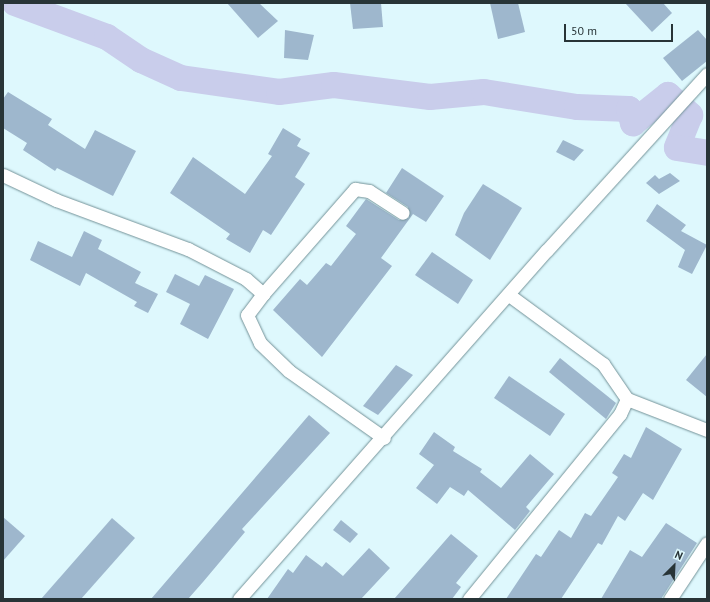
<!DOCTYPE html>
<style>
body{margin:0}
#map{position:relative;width:710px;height:602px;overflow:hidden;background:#def8fd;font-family:"PT Sans",sans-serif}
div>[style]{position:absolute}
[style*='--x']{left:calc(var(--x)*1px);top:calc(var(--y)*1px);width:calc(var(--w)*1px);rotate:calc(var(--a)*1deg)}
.river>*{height:26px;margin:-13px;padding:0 13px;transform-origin:13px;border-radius:13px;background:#c9cdeb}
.building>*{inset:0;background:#9eb7cd}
.roads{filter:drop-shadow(0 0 1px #739298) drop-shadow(0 0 1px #739298)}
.minor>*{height:13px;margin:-6.5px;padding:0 6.5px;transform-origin:6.5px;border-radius:6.5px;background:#fff}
span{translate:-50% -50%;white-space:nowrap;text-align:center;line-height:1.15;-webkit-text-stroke:3px #def8fd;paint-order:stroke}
.frame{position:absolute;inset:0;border:4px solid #283437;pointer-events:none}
.north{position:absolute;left:654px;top:546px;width:40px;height:40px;-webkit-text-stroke:3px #def8fd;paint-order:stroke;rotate:24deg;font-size:11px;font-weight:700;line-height:16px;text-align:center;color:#283437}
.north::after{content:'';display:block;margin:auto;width:14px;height:18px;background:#283437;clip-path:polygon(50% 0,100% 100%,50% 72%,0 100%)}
.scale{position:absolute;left:564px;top:24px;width:109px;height:18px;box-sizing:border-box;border:2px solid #283437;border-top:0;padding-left:5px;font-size:12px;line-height:14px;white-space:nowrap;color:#283437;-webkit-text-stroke:3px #def8fd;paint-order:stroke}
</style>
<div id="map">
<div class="river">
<i style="--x:15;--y:3;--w:98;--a:20.3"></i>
<i style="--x:107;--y:37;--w:41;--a:34.1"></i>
<i style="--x:141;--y:60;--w:44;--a:24.2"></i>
<i style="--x:181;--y:78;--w:99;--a:8.1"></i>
<i style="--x:279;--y:92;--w:55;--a:-7.3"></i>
<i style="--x:334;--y:85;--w:97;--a:7.1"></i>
<i style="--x:430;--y:97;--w:54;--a:-5.3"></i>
<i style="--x:484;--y:92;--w:94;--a:9.2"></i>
<i style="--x:577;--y:107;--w:52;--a:2.2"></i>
<i style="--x:629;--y:109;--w:15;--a:74"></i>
<i style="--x:633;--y:123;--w:45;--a:-38.7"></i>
<i style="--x:668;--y:95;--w:30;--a:42"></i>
<i style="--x:690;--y:115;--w:35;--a:112"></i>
<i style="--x:677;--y:148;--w:30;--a:9"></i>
</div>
<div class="building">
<i style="clip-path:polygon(227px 3px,259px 3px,278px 21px,258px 38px)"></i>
<i style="clip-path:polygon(350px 3px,381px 3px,383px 27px,353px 29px)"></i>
<i style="clip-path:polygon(490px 3px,518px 3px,525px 32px,498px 39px)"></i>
<i style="clip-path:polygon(625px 3px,663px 3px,672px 13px,652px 32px)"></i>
<i style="clip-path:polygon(285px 30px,314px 35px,308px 60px,284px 58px)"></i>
<i style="clip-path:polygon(698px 30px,707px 40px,707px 61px,682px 81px,663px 58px)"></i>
<i style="clip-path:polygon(8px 92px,52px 119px,48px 125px,85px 149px,95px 130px,136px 151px,113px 196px,57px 168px,55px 171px,23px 150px,27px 143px,3px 128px,3px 99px)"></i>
<i style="clip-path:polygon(283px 128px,301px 139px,297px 146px,310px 153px,295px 177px,305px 184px,271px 235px,263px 230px,250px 253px,226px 239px,230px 234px,170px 193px,193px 157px,245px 194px,272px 156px,268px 154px)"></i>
<i style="clip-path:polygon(563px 140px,584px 150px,574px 161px,556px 152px)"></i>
<i style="clip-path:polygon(402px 168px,444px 196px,426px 222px,413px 214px,381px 258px,392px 266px,322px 357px,273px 310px,300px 279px,307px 285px,326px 263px,331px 266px,356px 234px,346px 226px,366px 199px,399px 220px,409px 218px,408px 207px,386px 193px)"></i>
<i style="clip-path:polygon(670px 173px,680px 181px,659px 194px,646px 183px,655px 175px,659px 179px)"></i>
<i style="clip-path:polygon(483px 184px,522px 208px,490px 260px,455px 235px,464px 213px)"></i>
<i style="clip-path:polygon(657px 204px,686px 225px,681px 231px,707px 245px,692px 274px,678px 267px,685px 250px,646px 221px)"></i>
<i style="clip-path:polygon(84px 231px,102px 240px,98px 249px,141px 272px,135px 283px,158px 294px,148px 313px,134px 306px,137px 302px,86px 273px,80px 286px,30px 260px,38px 241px,72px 257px)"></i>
<i style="clip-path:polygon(432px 252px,473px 280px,458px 304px,415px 275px)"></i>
<i style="clip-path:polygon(175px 274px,199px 286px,205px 275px,234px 289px,208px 339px,180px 324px,190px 304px,166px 292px)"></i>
<i style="clip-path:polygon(707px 354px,707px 397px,686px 380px)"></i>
<i style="clip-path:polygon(560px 358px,616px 403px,606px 419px,549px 372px)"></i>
<i style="clip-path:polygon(396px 365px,413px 375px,378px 415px,363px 406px)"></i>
<i style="clip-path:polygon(509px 376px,565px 414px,550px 436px,494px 398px)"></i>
<i style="clip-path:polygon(309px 415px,330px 433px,242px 529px,245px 532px,203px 582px,188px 599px,151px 599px)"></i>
<i style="clip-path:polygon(646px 427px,682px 449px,653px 500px,643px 493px,625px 521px,618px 516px,602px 545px,598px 543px,561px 599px,506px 599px,536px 554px,541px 557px,559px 530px,571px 538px,585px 513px,591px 516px,618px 477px,612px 473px,624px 454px,631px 458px)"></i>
<i style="clip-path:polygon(434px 432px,455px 447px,453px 451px,482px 469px,480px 472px,501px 488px,530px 454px,554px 474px,526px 507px,530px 511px,515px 530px,468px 490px,464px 496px,450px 487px,437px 504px,416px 488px,434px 465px,419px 454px)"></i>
<i style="clip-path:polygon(3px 517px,25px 536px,3px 561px)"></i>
<i style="clip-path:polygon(112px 518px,135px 538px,81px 599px,41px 599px)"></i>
<i style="clip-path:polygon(341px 520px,358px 534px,350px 543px,333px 530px)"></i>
<i style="clip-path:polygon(666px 523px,697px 543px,661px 599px,601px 599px,630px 550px,642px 557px)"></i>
<i style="clip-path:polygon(451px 534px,478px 556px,456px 583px,461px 587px,452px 599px,394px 599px)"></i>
<i style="clip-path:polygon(369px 548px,390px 568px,361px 599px,267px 599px,288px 569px,293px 573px,306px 555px,322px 567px,326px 562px,343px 576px)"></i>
</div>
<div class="roads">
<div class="minor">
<i style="--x:3;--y:175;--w:59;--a:25.3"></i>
<i style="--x:56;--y:200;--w:141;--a:20.4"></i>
<i style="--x:188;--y:249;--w:65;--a:27.3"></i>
<i style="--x:246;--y:279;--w:23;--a:41"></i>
<i style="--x:263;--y:294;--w:26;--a:127"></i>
<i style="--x:247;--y:315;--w:31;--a:65"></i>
<i style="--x:260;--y:343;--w:40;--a:44"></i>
<i style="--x:289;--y:371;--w:116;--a:35.2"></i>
<i style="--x:263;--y:294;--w:140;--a:-48.8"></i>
<i style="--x:355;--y:189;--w:14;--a:8"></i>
<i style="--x:369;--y:191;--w:40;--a:32.9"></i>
<i style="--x:509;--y:295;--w:117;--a:36.3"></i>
<i style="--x:603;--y:364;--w:42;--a:55.6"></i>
<i style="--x:627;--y:399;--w:86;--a:21.2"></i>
<i style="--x:239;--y:599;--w:465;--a:-48.6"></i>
<i style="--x:547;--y:250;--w:238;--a:-47.7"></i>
<i style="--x:469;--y:599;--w:239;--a:-50.8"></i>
<i style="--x:620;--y:414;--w:17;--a:-65"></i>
<i style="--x:670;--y:599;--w:67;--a:-56.5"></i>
</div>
</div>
<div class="frame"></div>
<div class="north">N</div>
<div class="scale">50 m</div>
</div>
